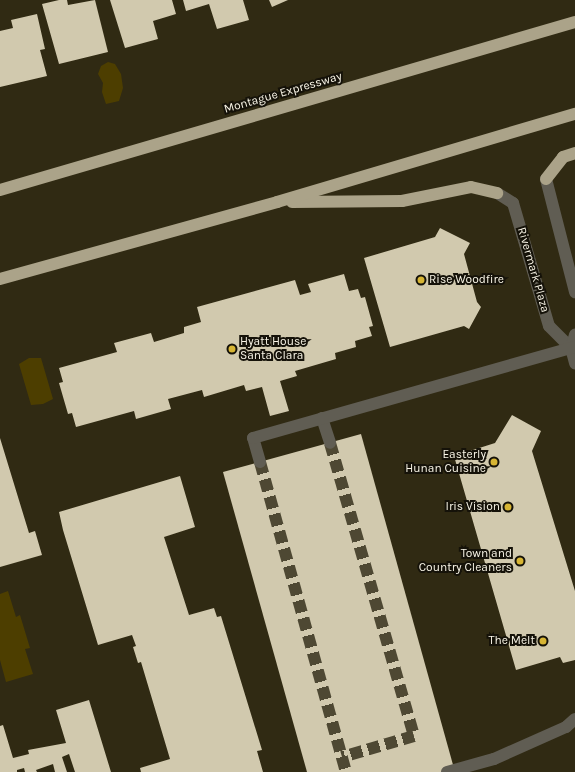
<!DOCTYPE html>
<style>
body{margin:0}
#map{position:relative;width:575px;height:772px;overflow:hidden;background:#302a13;font-family:Karla,sans-serif}
div>[style]{position:absolute}
[style*='--x']{left:calc(var(--x)*1px);top:calc(var(--y)*1px);width:calc(var(--w)*1px);rotate:calc(var(--a)*1deg)}
.water>*{inset:0;background:#4d3e00}
.building>*{inset:0;background:#d1c9ae}
.minor-tunnel>*{height:12px;margin-top:-6px;transform-origin:0;background:repeating-linear-gradient(90deg,#4e4833 0 12px,transparent 0 18px)}
.minor>*{height:12px;margin:-6px;padding:0 6px;transform-origin:6px;border-radius:6px;background:#605d53}
.highway>*{height:12px;margin:-6px;padding:0 6px;transform-origin:6px;border-radius:6px;background:#aba389}
.dots>*{width:11px;height:11px;translate:-50% -50%;box-sizing:border-box;border:2px solid #151209;border-radius:50%}
span{translate:-50% -50%;white-space:nowrap;text-align:center;line-height:1.15;-webkit-text-stroke:4px #151209;paint-order:stroke}
.street-label{font-size:12px;color:#f9f5e7}
.poi-label{font-size:12px;color:#f9f5e7}
.left{translate:0 -50%;text-align:left}
.right{translate:-100% -50%;text-align:right}
</style>
<div id="map">
<div class="water">
<i style="clip-path:polygon(108px 62px,115px 64px,121px 74px,123px 88px,119px 101px,106px 104px,102px 92px,103px 83px,98px 74px,101px 66px)"></i>
<i style="clip-path:polygon(29px 358px,41px 358px,53px 399px,43px 404px,31px 405px,19px 364px)"></i>
<i style="clip-path:polygon(8px 591px,16px 617px,20px 615px,30px 648px,25px 649px,33px 674px,6px 682px,0 660px,0 594px)"></i>
</div>
<div class="building">
<i style="clip-path:polygon(59px 0,67px 0,68px 5px,95px 0,108px 52px,59px 64px,42px 4px)"></i>
<i style="clip-path:polygon(110px 0,172px 0,176px 14px,153px 21px,158px 39px,125px 48px)"></i>
<i style="clip-path:polygon(183px 0,243px 0,249px 20px,217px 29px,209px 4px,186px 11px)"></i>
<i style="clip-path:polygon(269px 0,288px 0,272px 7px)"></i>
<i style="clip-path:polygon(37px 14px,45px 49px,40px 50px,47px 76px,0 87px,0 31px,13px 28px,11px 20px)"></i>
<i style="clip-path:polygon(440px 228px,470px 243px,464px 254px,477px 302px,481px 307px,469px 329px,464px 326px,390px 347px,364px 258px,435px 237px)"></i>
<i style="clip-path:polygon(344px 274px,349px 291px,358px 289px,361px 298px,365px 297px,373px 326px,369px 327px,372px 336px,355px 341px,356px 347px,335px 353px,336px 359px,295px 371px,297px 376px,280px 381px,289px 411px,270px 416px,262px 387px,246px 391px,244px 385px,204px 397px,202px 390px,168px 399px,171px 409px,136px 419px,134px 411px,76px 427px,72px 413px,68px 414px,59px 383px,63px 382px,59px 368px,117px 352px,114px 343px,151px 333px,154px 342px,184px 333px,184px 327px,201px 322px,197px 307px,295px 280px,300px 295px,311px 292px,308px 284px)"></i>
<i style="clip-path:polygon(512px 415px,541px 431px,532px 451px,575px 591px,575px 660px,563px 663px,560px 657px,516px 670px,454px 456px,495px 443px)"></i>
<i style="clip-path:polygon(361px 434px,455px 772px,307px 772px,223px 472px)"></i>
<i style="clip-path:polygon(0 438px,29px 533px,35px 531px,42px 555px,0 567px)"></i>
<i style="clip-path:polygon(180px 476px,195px 527px,164px 537px,189px 615px,214px 608px,217px 617px,221px 616px,262px 750px,257px 751px,263px 772px,141px 772px,140px 768px,170px 759px,141px 662px,138px 663px,133px 647px,136px 646px,132px 635px,98px 645px,63px 530px,59px 512px)"></i>
<i style="clip-path:polygon(89px 700px,111px 772px,75px 772px,69px 754px,62px 757px,67px 772px,55px 772px,53px 764px,36px 770px,37px 772px,25px 772px,24px 768px,17px 770px,17px 772px,0 772px,0 726px,3px 725px,13px 758px,29px 754px,28px 750px,66px 743px,56px 710px)"></i>
</div>
<div class="minor-tunnel">
<i style="--x:330;--y:443;--w:305;--a:74"></i>
<i style="--x:414;--y:736;--w:75;--a:163.7"></i>
<i style="--x:260;--y:462;--w:322;--a:74.5"></i>
</div>
<div class="minor">
<i style="--x:546;--y:179;--w:117;--a:75.6"></i>
<i style="--x:497;--y:193;--w:19;--a:32"></i>
<i style="--x:513;--y:203;--w:128;--a:73.7"></i>
<i style="--x:549;--y:326;--w:31;--a:45"></i>
<i style="--x:571;--y:348;--w:16;--a:75"></i>
<i style="--x:571;--y:348;--w:14;--a:-73"></i>
<i style="--x:322;--y:418;--w:26;--a:72"></i>
<i style="--x:260;--y:462;--w:25;--a:-106"></i>
<i style="--x:253;--y:438;--w:335;--a:-15.8"></i>
<i style="--x:447;--y:772;--w:49;--a:-15.5"></i>
<i style="--x:494;--y:759;--w:79;--a:-24"></i>
<i style="--x:566;--y:727;--w:12;--a:-42"></i>
</div>
<div class="highway">
<i style="--x:546;--y:179;--w:28;--a:-52"></i>
<i style="--x:563;--y:157;--w:13;--a:-18"></i>
<i style="--x:0;--y:190;--w:599;--a:-16.29"></i>
<i style="--x:292;--y:202;--w:110;--a:-0.5"></i>
<i style="--x:402;--y:201;--w:70;--a:-11.5"></i>
<i style="--x:471;--y:187;--w:27;--a:13"></i>
<i style="--x:0;--y:279;--w:288;--a:-15.5"></i>
<i style="--x:277;--y:202;--w:311;--a:-16.5"></i>
</div>
<div class="dots">
<i style="left:421px;top:280px;background:#d7b534"></i>
<i style="left:232px;top:349px;background:#d7b534"></i>
<i style="left:494px;top:462px;background:#d7b534"></i>
<i style="left:508px;top:507px;background:#d7b534"></i>
<i style="left:520px;top:561px;background:#d7b534"></i>
<i style="left:543px;top:641px;background:#d7b534"></i>
</div>
<div class="street-label">
<span style="left:283px;top:93px;rotate:-16deg">Montague Expressway</span>
<span style="left:533px;top:270px;rotate:74deg">Rivermark Plaza</span>
</div>
<div class="poi-label">
<span class="left" style="left:429px;top:280px">Rise Woodfire</span>
<span class="left" style="left:240px;top:349px">Hyatt House<br>Santa Clara</span>
<span class="right" style="left:486px;top:462px">Easterly<br>Hunan Cuisine</span>
<span class="right" style="left:500px;top:507px">Iris Vision</span>
<span class="right" style="left:512px;top:561px">Town and<br>Country Cleaners</span>
<span class="right" style="left:535px;top:641px">The Melt</span>
</div>
</div>
